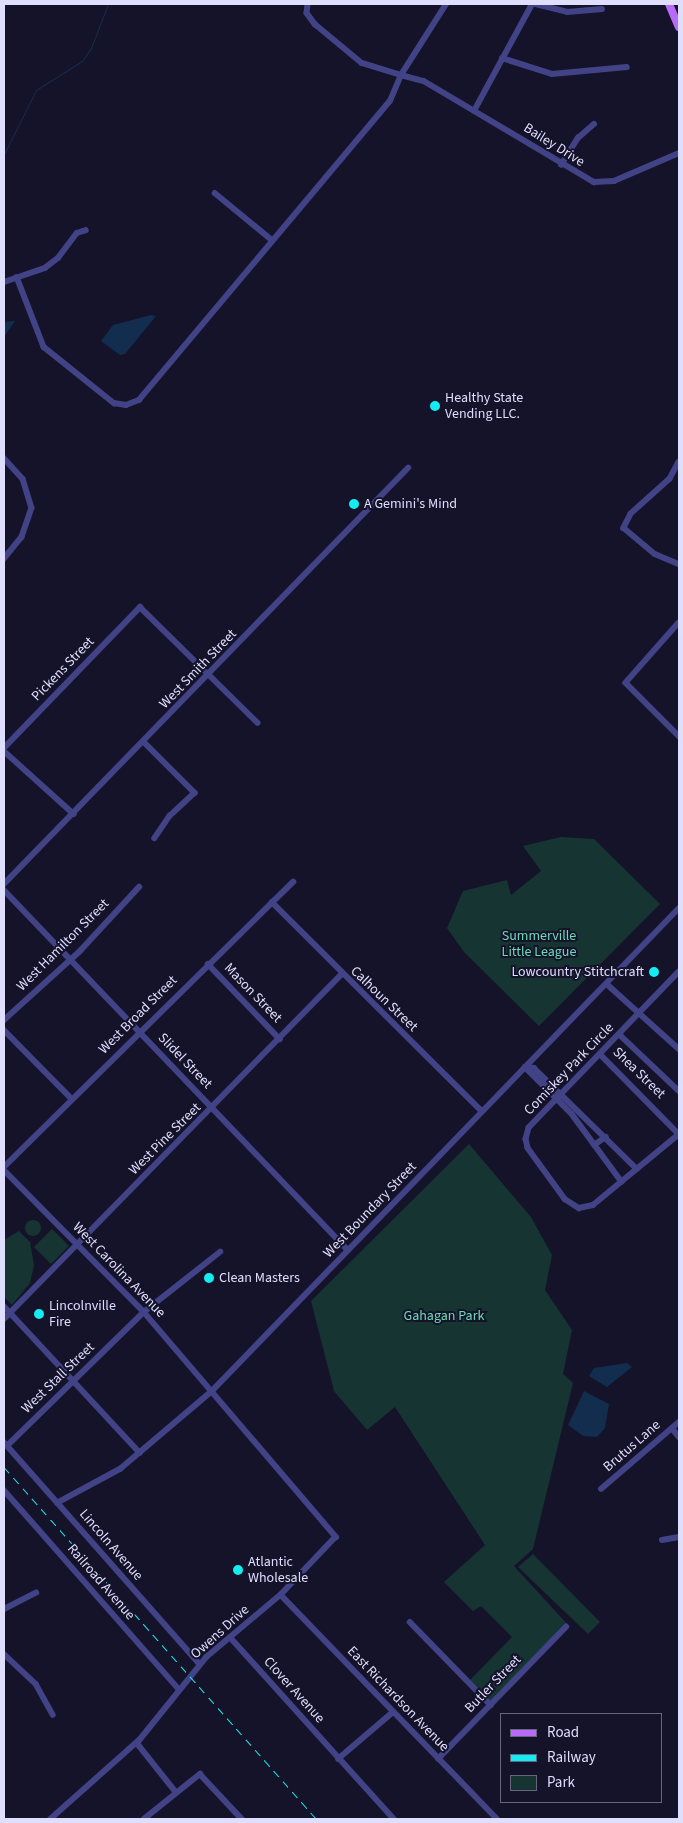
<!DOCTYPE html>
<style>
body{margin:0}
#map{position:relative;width:683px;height:1823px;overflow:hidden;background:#15132a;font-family:"Source Sans 3",sans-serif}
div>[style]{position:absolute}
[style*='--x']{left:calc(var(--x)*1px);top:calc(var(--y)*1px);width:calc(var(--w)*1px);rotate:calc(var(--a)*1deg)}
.green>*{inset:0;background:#163431}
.round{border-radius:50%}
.water>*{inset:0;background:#122d4e}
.stream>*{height:1px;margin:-0.5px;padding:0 0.5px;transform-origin:0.5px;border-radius:0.5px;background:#122d4e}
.minor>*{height:5.5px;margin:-2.75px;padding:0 2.75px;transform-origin:2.75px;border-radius:2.75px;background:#414386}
.major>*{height:8px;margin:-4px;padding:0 4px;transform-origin:4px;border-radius:4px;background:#b86bf6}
.rail>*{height:1px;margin-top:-0.5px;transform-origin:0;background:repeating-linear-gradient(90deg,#15ecf1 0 8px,transparent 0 14px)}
.dots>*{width:14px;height:14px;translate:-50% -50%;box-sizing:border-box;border:2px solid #15132a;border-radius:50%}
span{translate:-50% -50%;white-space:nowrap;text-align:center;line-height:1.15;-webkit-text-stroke:4px #15132a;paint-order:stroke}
.street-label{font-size:14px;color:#dfdefd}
.poi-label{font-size:14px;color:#dfdefd}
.left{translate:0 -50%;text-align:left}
.right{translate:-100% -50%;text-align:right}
.park-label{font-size:14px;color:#6cdab7}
.frame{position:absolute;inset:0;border:5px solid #dfdefd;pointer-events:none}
.legend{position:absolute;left:500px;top:1713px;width:162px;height:90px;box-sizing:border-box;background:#15132a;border:1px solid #66647e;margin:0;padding:6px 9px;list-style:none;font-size:15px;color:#dfdefd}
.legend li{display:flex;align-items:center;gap:10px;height:25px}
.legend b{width:25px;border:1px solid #66647e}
</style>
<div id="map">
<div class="green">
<i style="clip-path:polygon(561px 837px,594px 839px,660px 904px,539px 1026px,464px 952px,447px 928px,463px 891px,507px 880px,511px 895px,541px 871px,523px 846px)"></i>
<i style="clip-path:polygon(469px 1144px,531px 1217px,552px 1255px,545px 1290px,572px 1330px,563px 1374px,573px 1383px,533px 1549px,514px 1566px,569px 1626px,491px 1701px,470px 1680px,512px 1637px,481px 1606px,473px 1611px,444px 1582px,485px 1545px,395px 1407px,367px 1430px,334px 1391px,311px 1301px)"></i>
<i class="round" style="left:25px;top:1220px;width:16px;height:16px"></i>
<i style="clip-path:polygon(52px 1229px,69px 1246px,51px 1264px,34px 1247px)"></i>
<i style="clip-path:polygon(19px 1231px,30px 1242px,34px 1265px,30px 1283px,12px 1305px,4px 1297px,4px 1240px)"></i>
<i style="clip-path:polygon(533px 1554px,600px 1622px,588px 1634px,518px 1567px)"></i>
</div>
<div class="water">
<i style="clip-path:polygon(151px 315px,156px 316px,125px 354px,120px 355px,101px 341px,113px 325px)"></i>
<i style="clip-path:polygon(15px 321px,4px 337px,4px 322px)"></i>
<i style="clip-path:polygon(627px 1363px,632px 1367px,607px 1387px,589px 1376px,594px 1368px)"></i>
<i style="clip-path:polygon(584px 1391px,609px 1404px,605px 1428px,597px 1437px,583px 1436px,568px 1425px)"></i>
</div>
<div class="stream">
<i style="--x:4;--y:154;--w:72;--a:-63.4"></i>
<i style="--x:36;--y:90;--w:54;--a:-32.2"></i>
<i style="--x:82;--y:61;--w:16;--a:-55"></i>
<i style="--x:91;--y:48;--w:47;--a:-68.9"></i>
</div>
<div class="minor">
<i style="--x:308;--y:4;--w:9;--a:96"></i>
<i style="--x:307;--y:13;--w:14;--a:54"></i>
<i style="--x:315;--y:24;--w:61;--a:39.7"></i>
<i style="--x:362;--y:63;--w:41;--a:17.1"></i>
<i style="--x:401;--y:75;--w:84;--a:-57.6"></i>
<i style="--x:536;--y:4;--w:32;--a:14"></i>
<i style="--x:567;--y:12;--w:35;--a:-5"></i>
<i style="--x:502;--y:58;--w:52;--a:17.7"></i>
<i style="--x:552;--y:74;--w:75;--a:-5.3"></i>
<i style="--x:474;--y:111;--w:122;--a:-61.5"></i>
<i style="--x:561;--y:165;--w:32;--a:-58"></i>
<i style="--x:578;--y:138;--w:21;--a:-41"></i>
<i style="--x:215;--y:193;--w:74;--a:39.5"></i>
<i style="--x:17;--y:277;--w:75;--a:68.9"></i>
<i style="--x:44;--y:347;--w:90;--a:38.7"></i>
<i style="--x:114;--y:403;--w:12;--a:9"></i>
<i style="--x:126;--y:405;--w:14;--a:-21"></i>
<i style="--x:139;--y:400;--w:390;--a:-50"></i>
<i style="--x:390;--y:101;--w:28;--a:-67"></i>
<i style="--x:401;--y:75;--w:24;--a:15"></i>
<i style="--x:424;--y:81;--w:198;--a:30.7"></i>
<i style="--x:594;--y:182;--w:20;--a:-3"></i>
<i style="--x:614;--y:181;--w:71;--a:-23.3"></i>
<i style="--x:4;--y:282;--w:43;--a:-18.9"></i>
<i style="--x:45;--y:268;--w:16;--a:-38"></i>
<i style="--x:58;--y:258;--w:31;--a:-53"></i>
<i style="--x:77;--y:233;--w:9;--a:-18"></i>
<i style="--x:4;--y:458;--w:28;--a:48"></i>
<i style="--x:23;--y:479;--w:30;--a:73"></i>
<i style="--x:32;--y:508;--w:31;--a:109"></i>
<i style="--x:22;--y:537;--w:28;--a:129"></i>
<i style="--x:679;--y:462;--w:19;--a:118"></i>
<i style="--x:670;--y:479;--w:52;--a:138.1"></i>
<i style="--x:631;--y:514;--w:16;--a:117"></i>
<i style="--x:624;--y:528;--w:40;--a:40"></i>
<i style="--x:655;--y:554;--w:26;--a:23"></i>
<i style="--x:679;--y:623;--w:80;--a:131.5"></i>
<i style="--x:626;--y:683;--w:75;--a:45"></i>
<i style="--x:144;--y:742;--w:72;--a:45"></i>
<i style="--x:195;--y:793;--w:34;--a:137"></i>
<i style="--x:170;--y:816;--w:27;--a:124"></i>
<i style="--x:4;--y:748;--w:196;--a:-46"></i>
<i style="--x:140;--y:607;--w:165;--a:44.5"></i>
<i style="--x:4;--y:751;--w:94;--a:42"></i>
<i style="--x:4;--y:884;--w:580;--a:-45.84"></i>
<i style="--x:4;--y:890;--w:498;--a:46.3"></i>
<i style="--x:272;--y:902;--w:296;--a:44.9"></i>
<i style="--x:208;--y:964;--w:104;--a:46.2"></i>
<i style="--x:679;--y:972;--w:216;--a:133.9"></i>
<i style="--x:529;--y:1128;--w:11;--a:105"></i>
<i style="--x:526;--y:1139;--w:9;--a:77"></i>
<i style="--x:528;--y:1148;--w:63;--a:54"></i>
<i style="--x:565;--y:1199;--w:17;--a:33"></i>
<i style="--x:579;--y:1208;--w:14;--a:-12"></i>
<i style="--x:593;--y:1205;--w:112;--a:-39.5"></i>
<i style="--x:607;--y:984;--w:97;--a:42.1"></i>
<i style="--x:4;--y:1020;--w:103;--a:-42.2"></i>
<i style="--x:80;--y:951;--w:87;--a:-47.3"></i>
<i style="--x:4;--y:1030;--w:97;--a:45.4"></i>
<i style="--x:619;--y:1034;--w:83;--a:43.5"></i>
<i style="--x:600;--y:1054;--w:112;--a:45.4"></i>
<i style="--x:525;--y:1067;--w:9;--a:6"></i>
<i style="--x:534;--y:1068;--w:144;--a:44.4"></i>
<i style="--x:525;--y:1067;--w:66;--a:45"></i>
<i style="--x:572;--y:1114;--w:84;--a:53.7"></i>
<i style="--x:594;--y:1145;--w:14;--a:-34"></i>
<i style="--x:4;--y:1167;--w:406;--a:-44.6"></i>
<i style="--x:4;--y:1170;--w:199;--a:45.4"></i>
<i style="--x:144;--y:1312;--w:296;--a:49.5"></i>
<i style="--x:336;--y:1537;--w:80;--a:133.5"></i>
<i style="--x:281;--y:1595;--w:97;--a:140"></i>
<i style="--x:207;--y:1657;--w:107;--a:128.9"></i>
<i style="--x:140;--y:1740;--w:119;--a:138.4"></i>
<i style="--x:4;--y:1306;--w:200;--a:47.2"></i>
<i style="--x:4;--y:1319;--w:482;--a:-45.6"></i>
<i style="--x:672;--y:1428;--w:11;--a:52"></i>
<i style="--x:4;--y:1442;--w:296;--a:48.6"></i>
<i style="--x:7;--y:1446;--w:192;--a:-44.4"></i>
<i style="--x:144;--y:1312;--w:97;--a:-38.3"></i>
<i style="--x:601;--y:1489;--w:103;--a:-40.7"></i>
<i style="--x:4;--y:1490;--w:266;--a:48.7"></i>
<i style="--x:57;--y:1503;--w:72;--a:-28.4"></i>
<i style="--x:120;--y:1469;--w:121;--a:-40.3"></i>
<i style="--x:212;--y:1391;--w:672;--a:-45.96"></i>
<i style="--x:662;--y:1540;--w:17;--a:-10"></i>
<i style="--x:281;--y:1595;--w:311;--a:46"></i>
<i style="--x:4;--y:1609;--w:36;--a:-27"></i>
<i style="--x:410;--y:1622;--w:116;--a:45.7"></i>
<i style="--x:231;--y:1638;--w:244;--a:48"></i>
<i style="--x:4;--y:1654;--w:44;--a:43.2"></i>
<i style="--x:36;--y:1684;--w:35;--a:61"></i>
<i style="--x:137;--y:1743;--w:63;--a:51.5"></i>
<i style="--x:338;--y:1759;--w:72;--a:-40.5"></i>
<i style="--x:438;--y:1759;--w:184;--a:-45.9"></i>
<i style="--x:144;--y:1819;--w:72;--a:-38.8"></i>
<i style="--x:200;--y:1774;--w:62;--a:47"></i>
</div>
<div class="major">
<i style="--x:669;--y:4;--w:25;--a:67"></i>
</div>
<div class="rail">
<i style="--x:4;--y:1467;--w:471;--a:48.4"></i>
</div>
<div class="dots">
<i style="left:435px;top:406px;background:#15ecf1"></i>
<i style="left:354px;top:504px;background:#15ecf1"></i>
<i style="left:654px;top:972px;background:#15ecf1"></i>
<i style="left:209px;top:1278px;background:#15ecf1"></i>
<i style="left:39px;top:1314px;background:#15ecf1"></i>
<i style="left:238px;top:1570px;background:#15ecf1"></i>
</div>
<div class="street-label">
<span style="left:554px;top:145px;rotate:32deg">Bailey Drive</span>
<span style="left:63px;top:669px;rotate:-46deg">Pickens Street</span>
<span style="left:198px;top:669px;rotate:-46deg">West Smith Street</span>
<span style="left:63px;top:945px;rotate:-45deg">West Hamilton Street</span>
<span style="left:253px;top:993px;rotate:46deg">Mason Street</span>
<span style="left:384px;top:999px;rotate:44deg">Calhoun Street</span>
<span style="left:138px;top:1015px;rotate:-45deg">West Broad Street</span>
<span style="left:185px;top:1061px;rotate:46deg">Slidel Street</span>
<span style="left:569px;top:1069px;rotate:-46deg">Comiskey Park Circle</span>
<span style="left:639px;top:1073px;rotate:44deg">Shea Street</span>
<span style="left:165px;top:1139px;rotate:-45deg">West Pine Street</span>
<span style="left:370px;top:1210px;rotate:-46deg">West Boundary Street</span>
<span style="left:119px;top:1270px;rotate:46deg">West Carolina Avenue</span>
<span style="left:58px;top:1378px;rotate:-44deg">West Stall Street</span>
<span style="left:632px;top:1446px;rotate:-41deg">Brutus Lane</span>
<span style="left:111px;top:1545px;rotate:49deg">Lincoln Avenue</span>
<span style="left:101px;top:1582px;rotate:49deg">Railroad Avenue</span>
<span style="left:220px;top:1632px;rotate:-42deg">Owens Drive</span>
<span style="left:493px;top:1684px;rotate:-46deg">Butler Street</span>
<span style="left:294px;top:1690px;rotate:48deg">Clover Avenue</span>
<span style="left:398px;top:1699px;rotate:46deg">East Richardson Avenue</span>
</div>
<div class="poi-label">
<span class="left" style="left:445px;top:406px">Healthy State<br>Vending LLC.</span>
<span class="left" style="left:364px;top:504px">A Gemini's Mind</span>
<span class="right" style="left:644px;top:972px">Lowcountry Stitchcraft</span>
<span class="left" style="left:219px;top:1278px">Clean Masters</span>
<span class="left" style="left:49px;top:1314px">Lincolnville<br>Fire</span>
<span class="left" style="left:248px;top:1570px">Atlantic<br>Wholesale</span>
</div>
<div class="park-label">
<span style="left:539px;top:944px">Summerville<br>Little League</span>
<span style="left:444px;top:1316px">Gahagan Park</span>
</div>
<div class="frame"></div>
<ul class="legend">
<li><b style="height:6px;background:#b86bf6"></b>Road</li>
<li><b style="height:6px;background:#15ecf1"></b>Railway</li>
<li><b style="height:14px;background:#163431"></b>Park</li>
</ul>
</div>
